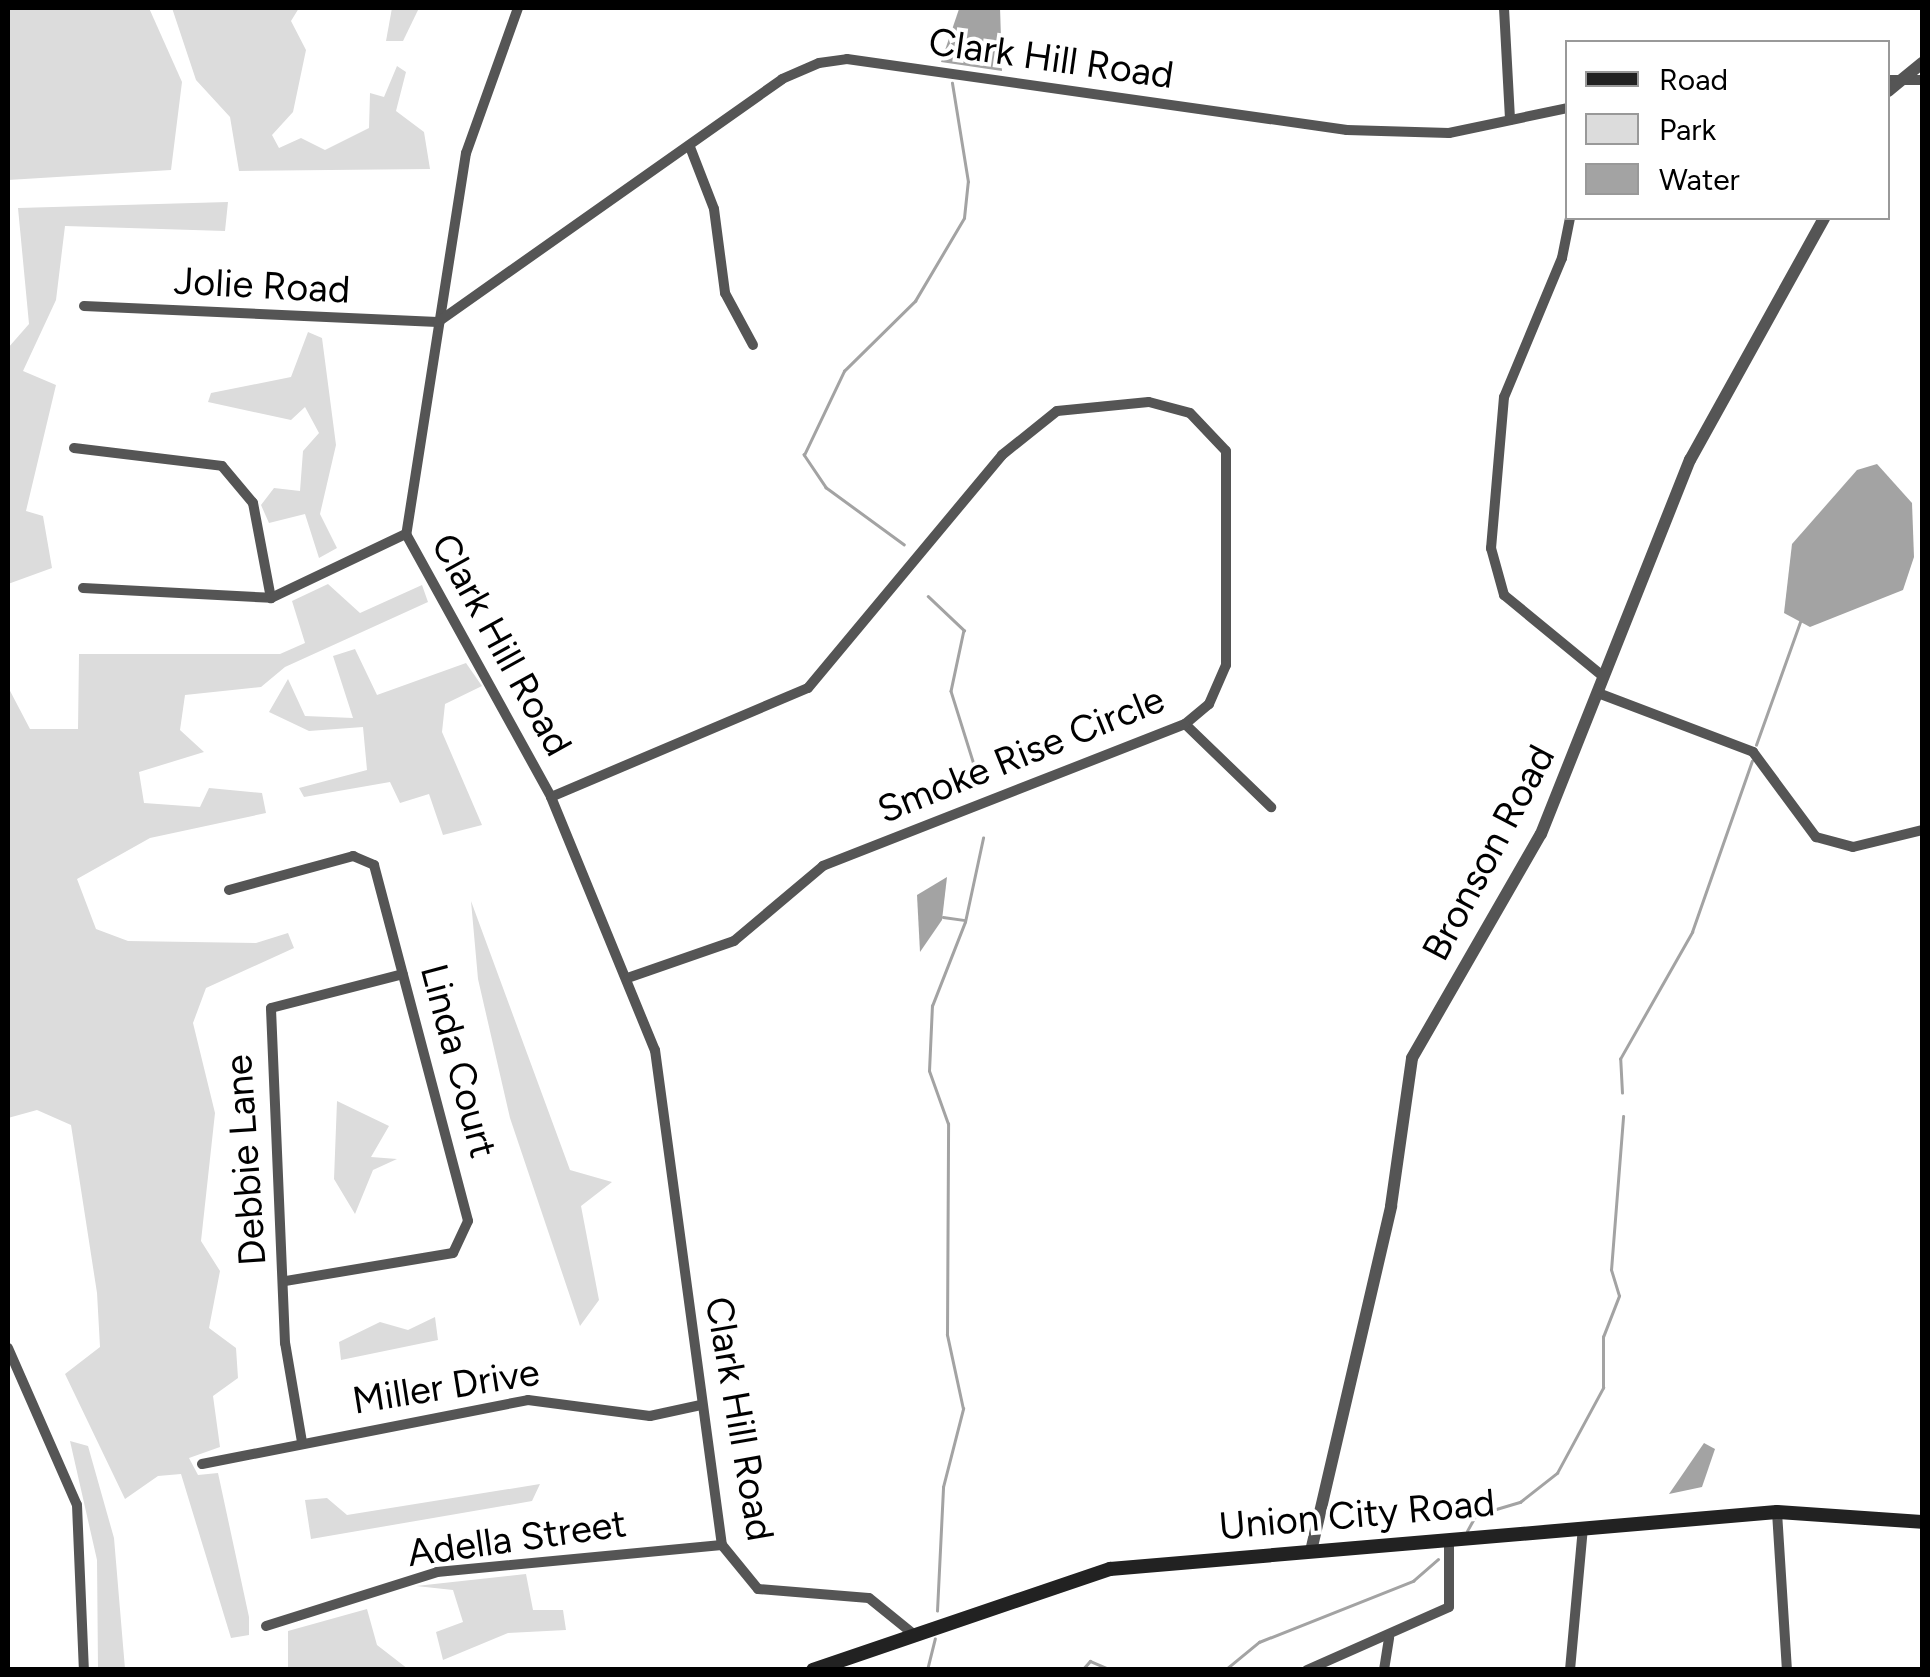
<!DOCTYPE html>
<style>
body{margin:0}
#map{position:relative;width:1930px;height:1677px;overflow:hidden;background:#fff;font-family:Figtree,sans-serif}
div>[style]{position:absolute}
[style*='--x']{left:calc(var(--x)*1px);top:calc(var(--y)*1px);width:calc(var(--w)*1px);rotate:calc(var(--a)*1deg)}
.green>*{inset:0;background:#dcdcdc}
.water>*{inset:0;background:#a3a3a3}
.stream>*{height:2.5px;margin:-1.25px;padding:0 1.25px;transform-origin:1.25px;border-radius:1.25px;background:#a3a3a3}
.minor>*{height:10px;margin:-5px;padding:0 5px;transform-origin:5px;border-radius:5px;background:#555}
.tertiary>*{height:12px;margin:-6px;padding:0 6px;transform-origin:6px;border-radius:6px;background:#555}
.secondary>*{height:14px;margin:-7px;padding:0 7px;transform-origin:7px;border-radius:7px;background:#222}
span{translate:-50% -50%;white-space:nowrap;text-align:center;line-height:1.15;-webkit-text-stroke:8px #fff;paint-order:stroke}
.street-label{font-size:38px;color:#000}
.frame{position:absolute;inset:0;border:10px solid #000;pointer-events:none}
.legend{position:absolute;left:1565px;top:40px;width:325px;height:180px;box-sizing:border-box;background:#fff;border:2px solid #999;margin:0;padding:12px 18px;list-style:none;font-size:30px;color:#000}
.legend li{display:flex;align-items:center;gap:20px;height:50px}
.legend b{width:50px;border:2px solid #999}
</style>
<div id="map">
<div class="green">
<i style="clip-path:polygon(8px 8px,149px 8px,182px 82px,171px 170px,8px 180px)"></i>
<i style="clip-path:polygon(172px 8px,299px 8px,291px 21px,306px 50px,293px 112px,272px 135px,279px 148px,301px 138px,325px 150px,369px 128px,370px 93px,384px 97px,397px 66px,406px 72px,396px 111px,424px 132px,430px 169px,239px 171px,230px 117px,196px 80px)"></i>
<i style="clip-path:polygon(392px 8px,419px 8px,403px 41px,386px 41px)"></i>
<i style="clip-path:polygon(228px 202px,225px 231px,65px 226px,56px 300px,23px 371px,56px 385px,26px 511px,43px 516px,52px 568px,8px 584px,8px 348px,29px 324px,18px 208px)"></i>
<i style="clip-path:polygon(308px 332px,322px 338px,336px 445px,320px 514px,337px 548px,319px 558px,305px 514px,269px 523px,261px 505px,274px 488px,300px 491px,303px 451px,319px 433px,305px 407px,291px 420px,208px 402px,211px 393px,291px 377px)"></i>
<i style="clip-path:polygon(328px 584px,360px 613px,422px 585px,428px 602px,285px 667px,261px 687px,185px 695px,180px 730px,204px 752px,139px 772px,144px 803px,200px 807px,209px 788px,262px 793px,266px 813px,150px 838px,77px 879px,96px 929px,128px 941px,256px 943px,288px 933px,294px 948px,206px 988px,193px 1023px,215px 1113px,201px 1241px,220px 1271px,209px 1328px,236px 1348px,238px 1378px,213px 1396px,220px 1447px,189px 1458px,198px 1475px,218px 1473px,249px 1617px,249px 1635px,231px 1638px,181px 1474px,158px 1476px,125px 1499px,65px 1374px,100px 1347px,97px 1293px,71px 1125px,37px 1110px,8px 1118px,8px 687px,30px 729px,78px 729px,79px 654px,280px 654px,305px 643px,292px 601px)"></i>
<i style="clip-path:polygon(355px 649px,377px 695px,466px 663px,482px 686px,445px 704px,442px 732px,482px 825px,443px 835px,429px 794px,400px 803px,390px 782px,304px 797px,299px 788px,367px 770px,363px 727px,309px 731px,269px 712px,288px 679px,305px 716px,353px 718px,333px 656px)"></i>
<i style="clip-path:polygon(471px 901px,570px 1170px,612px 1182px,581px 1206px,599px 1300px,580px 1326px,510px 1118px,478px 979px)"></i>
<i style="clip-path:polygon(337px 1101px,389px 1126px,371px 1157px,397px 1159px,373px 1170px,355px 1214px,334px 1179px)"></i>
<i style="clip-path:polygon(435px 1317px,438px 1340px,341px 1360px,339px 1342px,380px 1322px,408px 1330px)"></i>
<i style="clip-path:polygon(70px 1441px,88px 1446px,114px 1538px,125px 1669px,98px 1669px,97px 1560px)"></i>
<i style="clip-path:polygon(540px 1484px,532px 1501px,311px 1539px,305px 1500px,327px 1498px,347px 1515px)"></i>
<i style="clip-path:polygon(526px 1574px,533px 1610px,563px 1610px,566px 1630px,508px 1633px,443px 1660px,436px 1632px,463px 1622px,453px 1590px,416px 1586px)"></i>
<i style="clip-path:polygon(367px 1609px,377px 1645px,408px 1669px,288px 1669px,288px 1631px)"></i>
</div>
<div class="water">
<i style="clip-path:polygon(1000px 8px,1002px 71px,941px 62px,959px 9px)"></i>
<i style="clip-path:polygon(1877px 464px,1912px 503px,1914px 557px,1903px 590px,1810px 627px,1784px 613px,1792px 544px,1857px 470px)"></i>
<i style="clip-path:polygon(947px 877px,942px 920px,920px 952px,917px 895px)"></i>
<i style="clip-path:polygon(1704px 1443px,1715px 1449px,1702px 1487px,1669px 1494px)"></i>
</div>
<div class="stream">
<i style="--x:904;--y:545;--w:97;--a:-143.8"></i>
<i style="--x:826;--y:488;--w:40;--a:-124"></i>
<i style="--x:804;--y:455;--w:93;--a:-64.5"></i>
<i style="--x:844;--y:371;--w:100;--a:-44.6"></i>
<i style="--x:915;--y:301;--w:96;--a:-59.4"></i>
<i style="--x:964;--y:218;--w:36;--a:-84"></i>
<i style="--x:968;--y:182;--w:100;--a:-99.2"></i>
<i style="--x:928;--y:596;--w:50;--a:43.4"></i>
<i style="--x:964;--y:630;--w:62;--a:102"></i>
<i style="--x:951;--y:691;--w:87;--a:72.6"></i>
<i style="--x:1756;--y:745;--w:131;--a:-70.3"></i>
<i style="--x:943;--y:917;--w:22;--a:8"></i>
<i style="--x:1622;--y:1093;--w:34;--a:-93"></i>
<i style="--x:1620;--y:1059;--w:146;--a:-60.4"></i>
<i style="--x:1692;--y:932;--w:181;--a:-70.7"></i>
<i style="--x:1467;--y:1531;--w:18;--a:-61"></i>
<i style="--x:1476;--y:1515;--w:46;--a:-16.5"></i>
<i style="--x:1520;--y:1502;--w:47;--a:-38.1"></i>
<i style="--x:1557;--y:1473;--w:97;--a:-61.6"></i>
<i style="--x:1603;--y:1388;--w:51;--a:-90"></i>
<i style="--x:1603;--y:1337;--w:44;--a:-68.7"></i>
<i style="--x:1619;--y:1296;--w:27;--a:-107"></i>
<i style="--x:1611;--y:1270;--w:154;--a:-85.5"></i>
<i style="--x:937;--y:1611;--w:124;--a:-87.2"></i>
<i style="--x:943;--y:1487;--w:81;--a:-75.6"></i>
<i style="--x:963;--y:1409;--w:76;--a:-102.2"></i>
<i style="--x:947;--y:1335;--w:211;--a:-89.7"></i>
<i style="--x:948;--y:1124;--w:56;--a:-109.7"></i>
<i style="--x:929;--y:1071;--w:65;--a:-87.4"></i>
<i style="--x:932;--y:1006;--w:90;--a:-68.6"></i>
<i style="--x:965;--y:922;--w:86;--a:-77.9"></i>
<i style="--x:927;--y:1670;--w:32;--a:-76"></i>
<i style="--x:1082;--y:1670;--w:12;--a:-48"></i>
<i style="--x:1090;--y:1661;--w:23;--a:23"></i>
<i style="--x:1225;--y:1670;--w:44;--a:-39.5"></i>
<i style="--x:1259;--y:1642;--w:166;--a:-21.6"></i>
<i style="--x:1413;--y:1581;--w:33;--a:-41"></i>
</div>
<div class="minor">
<i style="--x:518;--y:8;--w:154;--a:109.7"></i>
<i style="--x:466;--y:153;--w:386;--a:98.9"></i>
<i style="--x:406;--y:534;--w:300;--a:61.1"></i>
<i style="--x:551;--y:797;--w:274;--a:67.7"></i>
<i style="--x:655;--y:1050;--w:500;--a:82.3"></i>
<i style="--x:722;--y:1545;--w:57;--a:50.7"></i>
<i style="--x:758;--y:1589;--w:111;--a:4.6"></i>
<i style="--x:869;--y:1598;--w:55;--a:39.1"></i>
<i style="--x:1504;--y:8;--w:112;--a:86.9"></i>
<i style="--x:1888;--y:80;--w:34;--a:0"></i>
<i style="--x:690;--y:147;--w:66;--a:68.8"></i>
<i style="--x:714;--y:209;--w:85;--a:82.5"></i>
<i style="--x:725;--y:293;--w:59;--a:61.7"></i>
<i style="--x:1570;--y:218;--w:41;--a:101.3"></i>
<i style="--x:1562;--y:258;--w:151;--a:112.6"></i>
<i style="--x:1504;--y:397;--w:152;--a:94.9"></i>
<i style="--x:1491;--y:548;--w:49;--a:74.5"></i>
<i style="--x:1504;--y:595;--w:129;--a:39.4"></i>
<i style="--x:84;--y:306;--w:354;--a:2.6"></i>
<i style="--x:438;--y:322;--w:421;--a:-35.2"></i>
<i style="--x:782;--y:79;--w:40;--a:-23.4"></i>
<i style="--x:819;--y:63;--w:28;--a:-8"></i>
<i style="--x:847;--y:59;--w:505;--a:8.08"></i>
<i style="--x:1347;--y:130;--w:102;--a:1.7"></i>
<i style="--x:1449;--y:133;--w:122;--a:-11.9"></i>
<i style="--x:74;--y:448;--w:149;--a:6.9"></i>
<i style="--x:222;--y:466;--w:48;--a:50"></i>
<i style="--x:253;--y:503;--w:97;--a:79.3"></i>
<i style="--x:83;--y:588;--w:188;--a:3"></i>
<i style="--x:271;--y:598;--w:149;--a:-25.4"></i>
<i style="--x:1598;--y:693;--w:166;--a:20.8"></i>
<i style="--x:1753;--y:752;--w:106;--a:53.5"></i>
<i style="--x:1816;--y:837;--w:38;--a:15"></i>
<i style="--x:1853;--y:847;--w:71;--a:-13.8"></i>
<i style="--x:1185;--y:724;--w:120;--a:44"></i>
<i style="--x:551;--y:797;--w:279;--a:-23"></i>
<i style="--x:808;--y:688;--w:303;--a:-50.2"></i>
<i style="--x:1002;--y:455;--w:70;--a:-38.7"></i>
<i style="--x:1057;--y:411;--w:92;--a:-5.6"></i>
<i style="--x:1149;--y:402;--w:42;--a:15"></i>
<i style="--x:1190;--y:413;--w:52;--a:46.5"></i>
<i style="--x:1226;--y:451;--w:214;--a:90"></i>
<i style="--x:1226;--y:665;--w:43;--a:113.6"></i>
<i style="--x:1209;--y:704;--w:31;--a:140"></i>
<i style="--x:1185;--y:724;--w:389;--a:158.6"></i>
<i style="--x:823;--y:866;--w:116;--a:139.9"></i>
<i style="--x:734;--y:941;--w:112;--a:160.8"></i>
<i style="--x:229;--y:890;--w:129;--a:-15.3"></i>
<i style="--x:353;--y:856;--w:23;--a:23"></i>
<i style="--x:374;--y:865;--w:368;--a:75.2"></i>
<i style="--x:468;--y:1221;--w:35;--a:115"></i>
<i style="--x:453;--y:1253;--w:169;--a:170.5"></i>
<i style="--x:8;--y:1348;--w:171;--a:66.3"></i>
<i style="--x:77;--y:1505;--w:165;--a:87.6"></i>
<i style="--x:302;--y:1442;--w:100;--a:-99.7"></i>
<i style="--x:285;--y:1343;--w:335;--a:-92.4"></i>
<i style="--x:271;--y:1008;--w:136;--a:-14.4"></i>
<i style="--x:202;--y:1464;--w:332;--a:-11.1"></i>
<i style="--x:528;--y:1400;--w:123;--a:7.5"></i>
<i style="--x:650;--y:1416;--w:52;--a:-12.2"></i>
<i style="--x:1777;--y:1512;--w:158;--a:86.4"></i>
<i style="--x:266;--y:1626;--w:179;--a:-17.5"></i>
<i style="--x:437;--y:1572;--w:286;--a:-5.4"></i>
<i style="--x:1307;--y:1670;--w:155;--a:-23.9"></i>
<i style="--x:1449;--y:1607;--w:67;--a:-90"></i>
<i style="--x:1384;--y:1670;--w:33;--a:-81"></i>
<i style="--x:1570;--y:1670;--w:143;--a:-84.8"></i>
</div>
<div class="tertiary">
<i style="--x:1888;--y:91;--w:44;--a:-39.5"></i>
<i style="--x:1311;--y:1551;--w:354;--a:-76.9"></i>
<i style="--x:1391;--y:1206;--w:149;--a:-81.9"></i>
<i style="--x:1412;--y:1058;--w:258;--a:-60.1"></i>
<i style="--x:1541;--y:834;--w:403;--a:-68.3"></i>
<i style="--x:1690;--y:460;--w:277;--a:-61"></i>
</div>
<div class="secondary">
<i style="--x:813;--y:1670;--w:314;--a:-18.8"></i>
<i style="--x:1110;--y:1569;--w:669;--a:-4.88"></i>
<i style="--x:1777;--y:1512;--w:145;--a:3.9"></i>
</div>
<div class="street-label">
<span style="left:1051px;top:59px;rotate:8deg">Clark Hill Road</span>
<span style="left:262px;top:286px;rotate:3deg">Jolie Road</span>
<span style="left:501px;top:645px;rotate:61deg">Clark Hill Road</span>
<span style="left:1021px;top:755px;rotate:-22deg">Smoke Rise Circle</span>
<span style="left:1489px;top:853px;rotate:-62deg">Bronson Road</span>
<span style="left:458px;top:1061px;rotate:75deg">Linda Court</span>
<span style="left:246px;top:1160px;rotate:-94deg">Debbie Lane</span>
<span style="left:446px;top:1387px;rotate:-9deg">Miller Drive</span>
<span style="left:739px;top:1419px;rotate:80deg">Clark Hill Road</span>
<span style="left:1357px;top:1515px;rotate:-5deg">Union City Road</span>
<span style="left:517px;top:1539px;rotate:-8deg">Adella Street</span>
</div>
<div class="frame"></div>
<ul class="legend">
<li><b style="height:12px;background:#222"></b>Road</li>
<li><b style="height:28px;background:#dcdcdc"></b>Park</li>
<li><b style="height:28px;background:#a3a3a3"></b>Water</li>
</ul>
</div>
